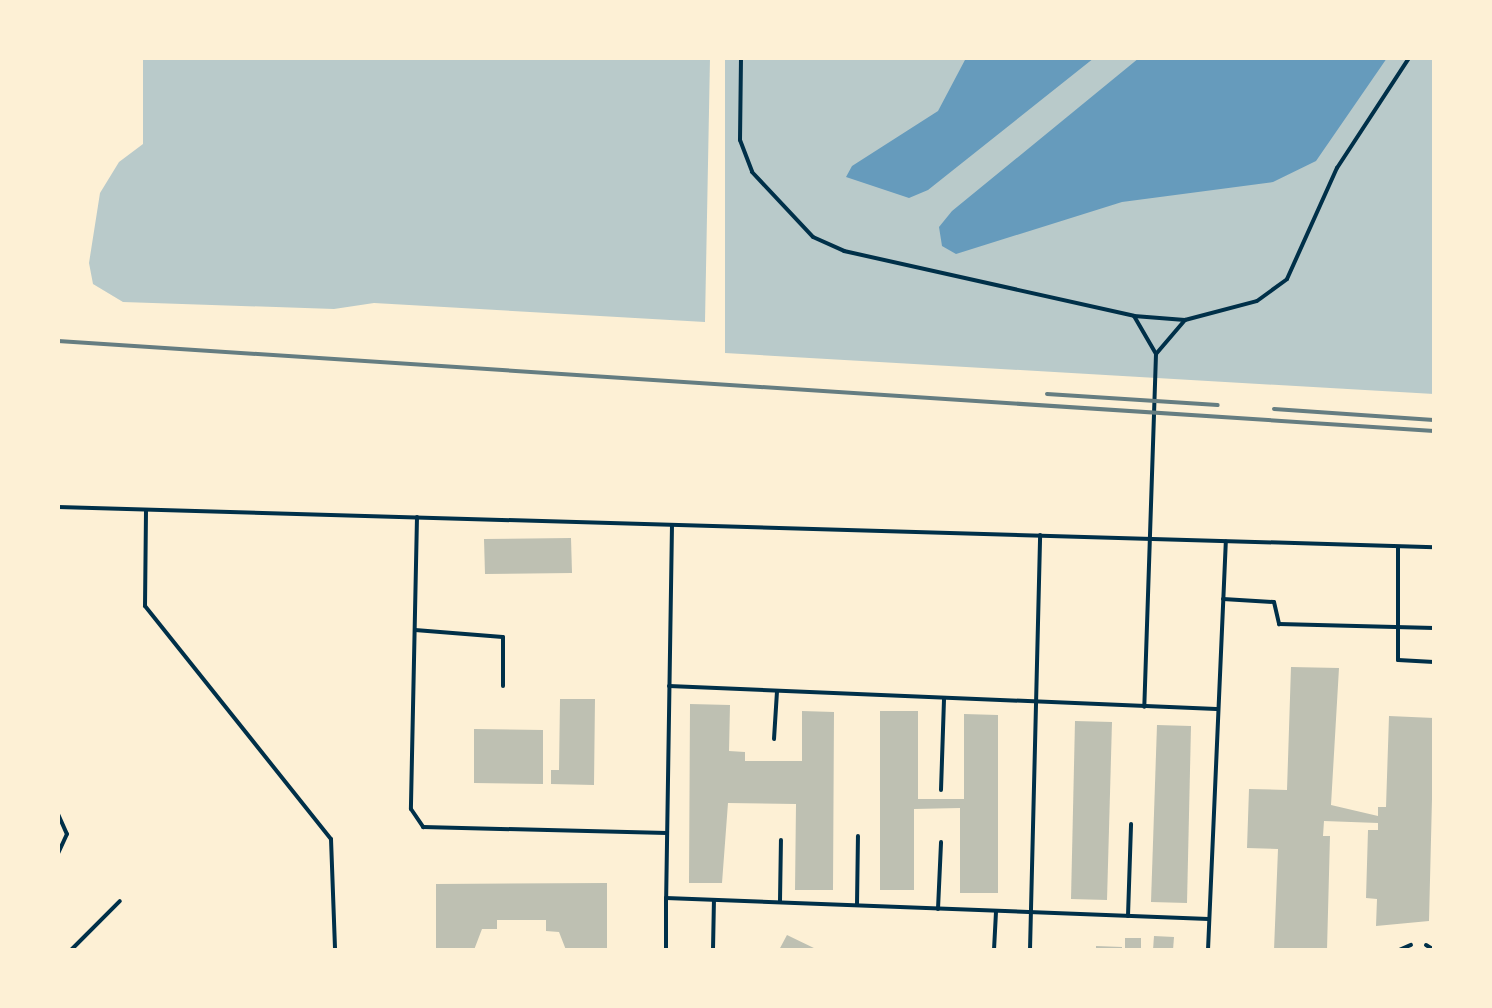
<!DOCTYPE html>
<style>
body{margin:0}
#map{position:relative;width:1492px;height:1008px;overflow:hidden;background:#fdf0d5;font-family:Barlow,sans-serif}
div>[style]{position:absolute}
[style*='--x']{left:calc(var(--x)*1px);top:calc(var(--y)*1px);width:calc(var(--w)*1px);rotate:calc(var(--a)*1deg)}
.green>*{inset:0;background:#b9caca}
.water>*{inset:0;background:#669bbc}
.building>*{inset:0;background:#bec0b2}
.service>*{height:4px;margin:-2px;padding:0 2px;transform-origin:2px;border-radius:2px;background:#003049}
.rail>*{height:4px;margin:-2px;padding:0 2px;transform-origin:2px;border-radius:2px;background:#657d81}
span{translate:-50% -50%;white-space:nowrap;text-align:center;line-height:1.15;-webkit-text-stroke:8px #fdf0d5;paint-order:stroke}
.frame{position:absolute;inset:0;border:60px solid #fdf0d5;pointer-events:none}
</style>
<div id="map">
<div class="green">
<i style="clip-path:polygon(143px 58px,710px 58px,705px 322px,374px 303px,334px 309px,123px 302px,93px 284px,89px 263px,100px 193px,119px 162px,143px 144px)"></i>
<i style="clip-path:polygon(725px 58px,1434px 58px,1434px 394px,725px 353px)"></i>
</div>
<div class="water">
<i style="clip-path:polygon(966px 58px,1094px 58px,928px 190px,909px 198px,846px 177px,852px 166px,938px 111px)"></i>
<i style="clip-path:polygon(1139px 58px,1387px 58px,1316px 161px,1273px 182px,1122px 202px,956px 254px,942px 246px,939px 227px,952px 211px)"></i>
</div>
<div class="building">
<i style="clip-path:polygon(571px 538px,572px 573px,485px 574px,484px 539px)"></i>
<i style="clip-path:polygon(1291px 667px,1339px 668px,1331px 805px,1378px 816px,1378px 807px,1386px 807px,1389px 716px,1434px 718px,1429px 921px,1376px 926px,1377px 899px,1366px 898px,1368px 830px,1378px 830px,1378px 823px,1324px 821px,1323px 836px,1330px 836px,1327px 950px,1274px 950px,1278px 849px,1247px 848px,1249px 789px,1287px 790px)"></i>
<i style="clip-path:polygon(560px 699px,595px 699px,594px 785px,551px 784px,551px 770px,559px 770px)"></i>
<i style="clip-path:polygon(690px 704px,730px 705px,729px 751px,745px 752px,745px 761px,802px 761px,802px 711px,834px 712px,833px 890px,795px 890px,796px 804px,728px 803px,722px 883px,689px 883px)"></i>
<i style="clip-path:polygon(880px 711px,918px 711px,918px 799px,964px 799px,964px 714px,998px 715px,998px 893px,960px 893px,960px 808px,914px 809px,914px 890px,880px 890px)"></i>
<i style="clip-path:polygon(1075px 721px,1112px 722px,1107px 900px,1071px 899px)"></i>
<i style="clip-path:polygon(1157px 725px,1191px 726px,1187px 903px,1151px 902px)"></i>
<i style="clip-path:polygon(474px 729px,543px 730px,543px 784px,474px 783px)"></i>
<i style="clip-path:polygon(607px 883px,607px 950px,566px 950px,559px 932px,546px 931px,546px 920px,497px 920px,497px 929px,482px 929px,474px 950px,436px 950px,436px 884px)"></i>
<i style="clip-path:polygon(787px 935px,818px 950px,779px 950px)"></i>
<i style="clip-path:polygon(1154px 936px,1174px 937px,1173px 950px,1153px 950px)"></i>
<i style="clip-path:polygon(1125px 938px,1141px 938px,1141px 950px,1125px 950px)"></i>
<i style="clip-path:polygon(1096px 946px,1122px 947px,1122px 950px,1096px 950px)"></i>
</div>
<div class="service">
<i style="--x:741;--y:58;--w:82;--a:90.7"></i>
<i style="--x:740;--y:140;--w:34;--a:69"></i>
<i style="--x:752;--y:172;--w:89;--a:46.8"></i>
<i style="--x:813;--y:237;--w:34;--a:24"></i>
<i style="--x:844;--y:251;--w:297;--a:12.6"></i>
<i style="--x:1134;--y:316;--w:44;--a:59.9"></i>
<i style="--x:1156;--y:354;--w:353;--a:91.9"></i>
<i style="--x:1134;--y:316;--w:51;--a:4.5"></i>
<i style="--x:1156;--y:354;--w:45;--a:-49.5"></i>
<i style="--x:1185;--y:320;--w:74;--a:-14.8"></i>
<i style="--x:1257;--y:301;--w:37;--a:-36"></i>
<i style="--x:1287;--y:279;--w:122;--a:-65.8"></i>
<i style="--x:1337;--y:168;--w:131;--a:-56.8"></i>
<i style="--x:58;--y:507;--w:1377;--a:1.67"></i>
<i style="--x:146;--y:511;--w:95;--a:90.6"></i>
<i style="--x:145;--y:606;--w:298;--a:51.4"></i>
<i style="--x:331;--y:839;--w:111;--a:87.9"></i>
<i style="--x:417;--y:517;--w:292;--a:91.2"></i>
<i style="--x:411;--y:809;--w:22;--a:56"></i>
<i style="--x:423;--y:827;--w:244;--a:1.4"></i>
<i style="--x:672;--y:525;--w:373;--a:90.9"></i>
<i style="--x:666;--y:898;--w:543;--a:2.21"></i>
<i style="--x:1398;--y:547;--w:113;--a:90"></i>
<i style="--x:1398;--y:660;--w:36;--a:3"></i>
<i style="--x:1223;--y:599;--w:51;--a:3.4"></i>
<i style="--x:1274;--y:602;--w:23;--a:77"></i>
<i style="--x:1279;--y:624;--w:155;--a:1.5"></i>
<i style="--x:415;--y:630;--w:88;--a:4.5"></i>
<i style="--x:503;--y:637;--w:49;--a:90"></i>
<i style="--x:669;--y:686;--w:548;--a:2.4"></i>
<i style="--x:774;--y:739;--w:48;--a:-86.4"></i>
<i style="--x:941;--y:790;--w:92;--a:-88.1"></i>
<i style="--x:58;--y:814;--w:22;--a:66"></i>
<i style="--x:67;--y:834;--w:21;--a:115"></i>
<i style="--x:780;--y:901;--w:61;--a:-89.1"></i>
<i style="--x:857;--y:905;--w:69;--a:-89.2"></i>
<i style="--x:938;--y:909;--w:67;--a:-87.4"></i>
<i style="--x:1128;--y:916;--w:92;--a:-88.1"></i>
<i style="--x:1426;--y:945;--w:9;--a:32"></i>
<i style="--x:71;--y:950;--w:69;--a:-45"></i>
<i style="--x:666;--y:950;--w:52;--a:-90"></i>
<i style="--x:713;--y:950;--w:50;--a:-88.9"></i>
<i style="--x:994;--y:950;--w:39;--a:-87"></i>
<i style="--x:1030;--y:950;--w:415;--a:-88.6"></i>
<i style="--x:1208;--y:950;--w:409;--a:-87.5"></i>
<i style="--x:1399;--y:950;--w:13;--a:-23"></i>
</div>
<div class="rail">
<i style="--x:58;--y:341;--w:1379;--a:3.74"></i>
<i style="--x:1047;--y:394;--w:171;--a:3.7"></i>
<i style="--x:1274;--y:409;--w:160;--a:3.9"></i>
</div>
<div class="frame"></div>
</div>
